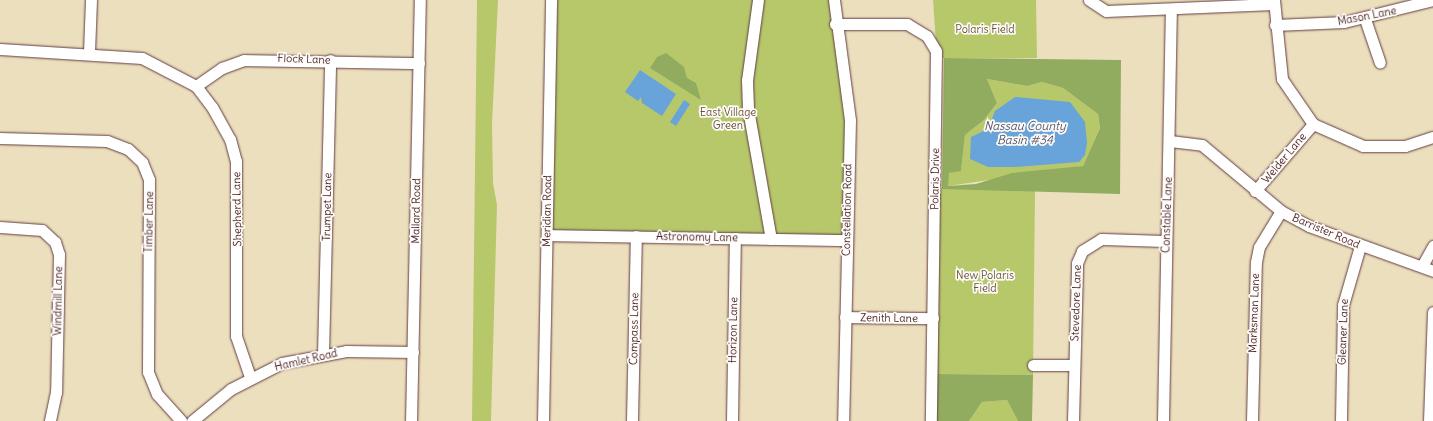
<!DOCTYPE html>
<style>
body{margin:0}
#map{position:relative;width:1433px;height:421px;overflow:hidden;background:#ecdfbd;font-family:Delius,sans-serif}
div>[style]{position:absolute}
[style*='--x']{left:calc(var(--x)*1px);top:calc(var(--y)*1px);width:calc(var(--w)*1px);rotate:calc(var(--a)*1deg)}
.green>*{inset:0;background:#b7c86b}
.forest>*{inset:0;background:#91ac5f}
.water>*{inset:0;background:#68a3d9}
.roads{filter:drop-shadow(0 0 1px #623c41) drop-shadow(0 0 1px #623c41)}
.minor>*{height:11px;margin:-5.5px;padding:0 5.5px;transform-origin:5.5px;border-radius:5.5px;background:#fff}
span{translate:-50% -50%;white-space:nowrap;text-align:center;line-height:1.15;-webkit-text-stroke:3.5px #fdfcf7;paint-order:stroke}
.street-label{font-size:11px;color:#4a1f2b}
.park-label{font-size:11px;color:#6b523e}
.water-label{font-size:12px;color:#565471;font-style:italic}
</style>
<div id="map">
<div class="green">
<i style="clip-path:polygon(477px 0,498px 0,492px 124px,493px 183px,497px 205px,491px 421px,472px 421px)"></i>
<i style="clip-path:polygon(551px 0,834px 0,845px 80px,846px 241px,547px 235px)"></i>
<i style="clip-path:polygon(933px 0,1036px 0,1037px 58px,937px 58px)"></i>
<i style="clip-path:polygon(987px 79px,1027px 86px,1042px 82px,1063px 88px,1098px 114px,1100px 128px,1083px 166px,948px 186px,948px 173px,961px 170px,965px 135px,984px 120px,997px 103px)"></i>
<i style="clip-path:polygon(937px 188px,1035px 191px,1033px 375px,933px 374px)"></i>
<i style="clip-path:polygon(1007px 400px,1018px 421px,969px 421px,982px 402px)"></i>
</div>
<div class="forest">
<i style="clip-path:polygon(666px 53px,684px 67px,687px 78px,696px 83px,701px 100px,650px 68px,657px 57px)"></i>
<i style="clip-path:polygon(evenodd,944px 58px,1121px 60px,1120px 194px,942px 189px,944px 58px,987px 79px,1027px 86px,1042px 82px,1063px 88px,1098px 114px,1100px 128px,1083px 166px,1012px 173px,976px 184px,948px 186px,949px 173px,961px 171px,965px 135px,984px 120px,997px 103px,987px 79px)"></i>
<i style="clip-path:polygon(935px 374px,1033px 375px,1032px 421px,1018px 421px,1007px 400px,982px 402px,969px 421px,935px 421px)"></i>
</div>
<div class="water">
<i style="clip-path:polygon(640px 70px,676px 94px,662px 116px,642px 103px,641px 97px,638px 101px,625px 92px)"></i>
<i style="clip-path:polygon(1015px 97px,1070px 102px,1085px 122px,1087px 143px,1085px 155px,1079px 162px,1015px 167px,988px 167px,970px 159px,971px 137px,988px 129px,995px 111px)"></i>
<i style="clip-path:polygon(684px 100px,690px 104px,676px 126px,670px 122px)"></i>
</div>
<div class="roads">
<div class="minor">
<i style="--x:758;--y:0;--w:81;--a:97.8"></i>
<i style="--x:747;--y:80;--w:29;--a:88"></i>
<i style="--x:748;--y:109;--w:132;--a:80"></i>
<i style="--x:834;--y:0;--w:121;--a:82.4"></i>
<i style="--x:850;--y:120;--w:301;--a:91.3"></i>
<i style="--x:1089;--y:0;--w:20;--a:33"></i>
<i style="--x:1106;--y:11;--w:168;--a:-2.4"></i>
<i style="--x:1274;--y:0;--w:79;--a:84.2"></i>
<i style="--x:1282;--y:79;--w:55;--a:55.4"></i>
<i style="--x:1313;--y:124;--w:55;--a:23.7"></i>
<i style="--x:1363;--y:146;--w:42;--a:0"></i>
<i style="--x:1405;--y:146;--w:29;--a:-18"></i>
<i style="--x:1365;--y:19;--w:46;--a:71.2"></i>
<i style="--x:835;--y:24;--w:72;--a:0"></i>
<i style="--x:907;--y:24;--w:23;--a:31"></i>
<i style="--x:927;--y:36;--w:17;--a:59"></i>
<i style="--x:936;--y:51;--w:370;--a:90.8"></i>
<i style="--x:1275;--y:25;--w:69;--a:-2.5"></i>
<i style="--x:1344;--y:22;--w:92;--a:-13.9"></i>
<i style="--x:0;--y:49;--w:142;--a:3.6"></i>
<i style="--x:142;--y:58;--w:61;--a:27.4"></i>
<i style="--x:196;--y:86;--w:26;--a:53"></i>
<i style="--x:212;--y:107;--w:37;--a:61"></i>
<i style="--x:230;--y:139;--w:23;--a:75"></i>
<i style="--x:236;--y:161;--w:175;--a:90"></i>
<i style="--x:236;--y:336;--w:43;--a:71.1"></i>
<i style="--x:89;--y:52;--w:52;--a:-87.8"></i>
<i style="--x:196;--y:86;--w:32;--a:-35"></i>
<i style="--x:222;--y:68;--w:23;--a:-20"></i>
<i style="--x:244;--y:60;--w:175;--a:1"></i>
<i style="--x:0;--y:138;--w:107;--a:1.6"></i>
<i style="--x:107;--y:141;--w:22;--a:21"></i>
<i style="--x:128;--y:149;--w:19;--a:43"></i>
<i style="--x:142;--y:162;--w:18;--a:68"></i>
<i style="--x:149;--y:179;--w:193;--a:90.3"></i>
<i style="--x:148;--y:372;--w:24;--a:68"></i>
<i style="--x:157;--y:394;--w:36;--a:48"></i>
<i style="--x:1170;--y:141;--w:32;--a:7"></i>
<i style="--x:1202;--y:145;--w:103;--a:39.9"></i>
<i style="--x:1281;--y:211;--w:32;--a:28"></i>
<i style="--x:1309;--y:226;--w:132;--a:19.9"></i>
<i style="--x:1255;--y:191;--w:89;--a:-49.1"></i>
<i style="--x:0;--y:227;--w:42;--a:4.1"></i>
<i style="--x:42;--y:230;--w:18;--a:43"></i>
<i style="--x:55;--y:242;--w:13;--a:72"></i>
<i style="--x:59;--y:254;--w:138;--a:91.2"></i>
<i style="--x:56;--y:392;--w:30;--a:102"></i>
<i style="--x:547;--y:235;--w:300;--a:1"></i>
<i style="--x:1422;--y:266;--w:23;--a:-61"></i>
<i style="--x:845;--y:317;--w:88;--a:0.7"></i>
<i style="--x:323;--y:354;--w:294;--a:-88.6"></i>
<i style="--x:1033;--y:365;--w:41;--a:0"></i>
<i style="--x:192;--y:421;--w:50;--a:-39.4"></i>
<i style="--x:231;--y:389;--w:57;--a:-27"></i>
<i style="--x:282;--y:363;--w:65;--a:-10.6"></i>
<i style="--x:346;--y:351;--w:67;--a:0.9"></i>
<i style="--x:411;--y:421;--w:421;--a:-88.8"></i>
<i style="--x:543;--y:421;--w:421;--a:-88.9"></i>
<i style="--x:632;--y:421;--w:185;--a:-88.8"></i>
<i style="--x:732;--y:421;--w:183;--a:-89.1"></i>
<i style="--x:1073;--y:421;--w:158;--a:-88.5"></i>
<i style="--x:1077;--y:263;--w:13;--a:-67"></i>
<i style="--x:1082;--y:251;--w:22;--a:-32"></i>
<i style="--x:1101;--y:239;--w:65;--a:1.8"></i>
<i style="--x:1163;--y:421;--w:412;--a:-88.9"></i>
<i style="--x:1252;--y:421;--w:159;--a:-88.6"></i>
<i style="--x:1256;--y:262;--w:15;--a:-79"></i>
<i style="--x:1259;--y:247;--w:42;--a:-58.6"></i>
<i style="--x:1341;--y:421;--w:116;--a:-89"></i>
<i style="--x:1343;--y:305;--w:61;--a:-73.9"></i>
<i style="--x:1429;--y:421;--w:109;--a:-87.9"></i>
</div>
</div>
<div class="street-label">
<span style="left:1367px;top:16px;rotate:-11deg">Mason Lane</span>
<span style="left:304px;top:59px;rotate:2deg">Flock Lane</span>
<span style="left:1284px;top:158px;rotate:-50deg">Welder Lane</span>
<span style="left:935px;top:179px;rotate:-89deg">Polaris Drive</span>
<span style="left:327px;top:207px;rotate:-89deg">Trumpet Lane</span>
<span style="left:237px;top:209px;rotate:-91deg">Shepherd Lane</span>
<span style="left:847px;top:210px;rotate:-89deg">Constellation Road</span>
<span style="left:416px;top:211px;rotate:-89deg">Mallard Road</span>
<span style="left:547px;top:211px;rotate:-89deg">Meridian Road</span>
<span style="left:1167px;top:215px;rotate:-88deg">Constable Lane</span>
<span style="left:149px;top:222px;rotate:-89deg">Timber Lane</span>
<span style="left:1326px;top:231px;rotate:23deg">Barrister Road</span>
<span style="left:697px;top:237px;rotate:1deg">Astronomy Lane</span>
<span style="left:58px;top:301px;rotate:-89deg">Windmill Lane</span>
<span style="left:1076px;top:303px;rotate:-88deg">Stevedore Lane</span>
<span style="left:1254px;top:313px;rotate:-88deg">Marksman Lane</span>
<span style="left:889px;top:318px;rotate:1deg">Zenith Lane</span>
<span style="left:634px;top:329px;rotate:-89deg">Compass Lane</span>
<span style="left:733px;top:330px;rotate:-89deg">Horizon Lane</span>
<span style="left:1343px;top:332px;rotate:-88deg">Gleaner Lane</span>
<span style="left:306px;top:360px;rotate:-13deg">Hamlet Road</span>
</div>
<div class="park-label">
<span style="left:985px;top:29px">Polaris Field</span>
<span style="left:728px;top:119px">East Village<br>Green</span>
<span style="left:985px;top:282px">New Polaris<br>Field</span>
</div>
<div class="water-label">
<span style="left:1025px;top:133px">Nassau County<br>Basin #34</span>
</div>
</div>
